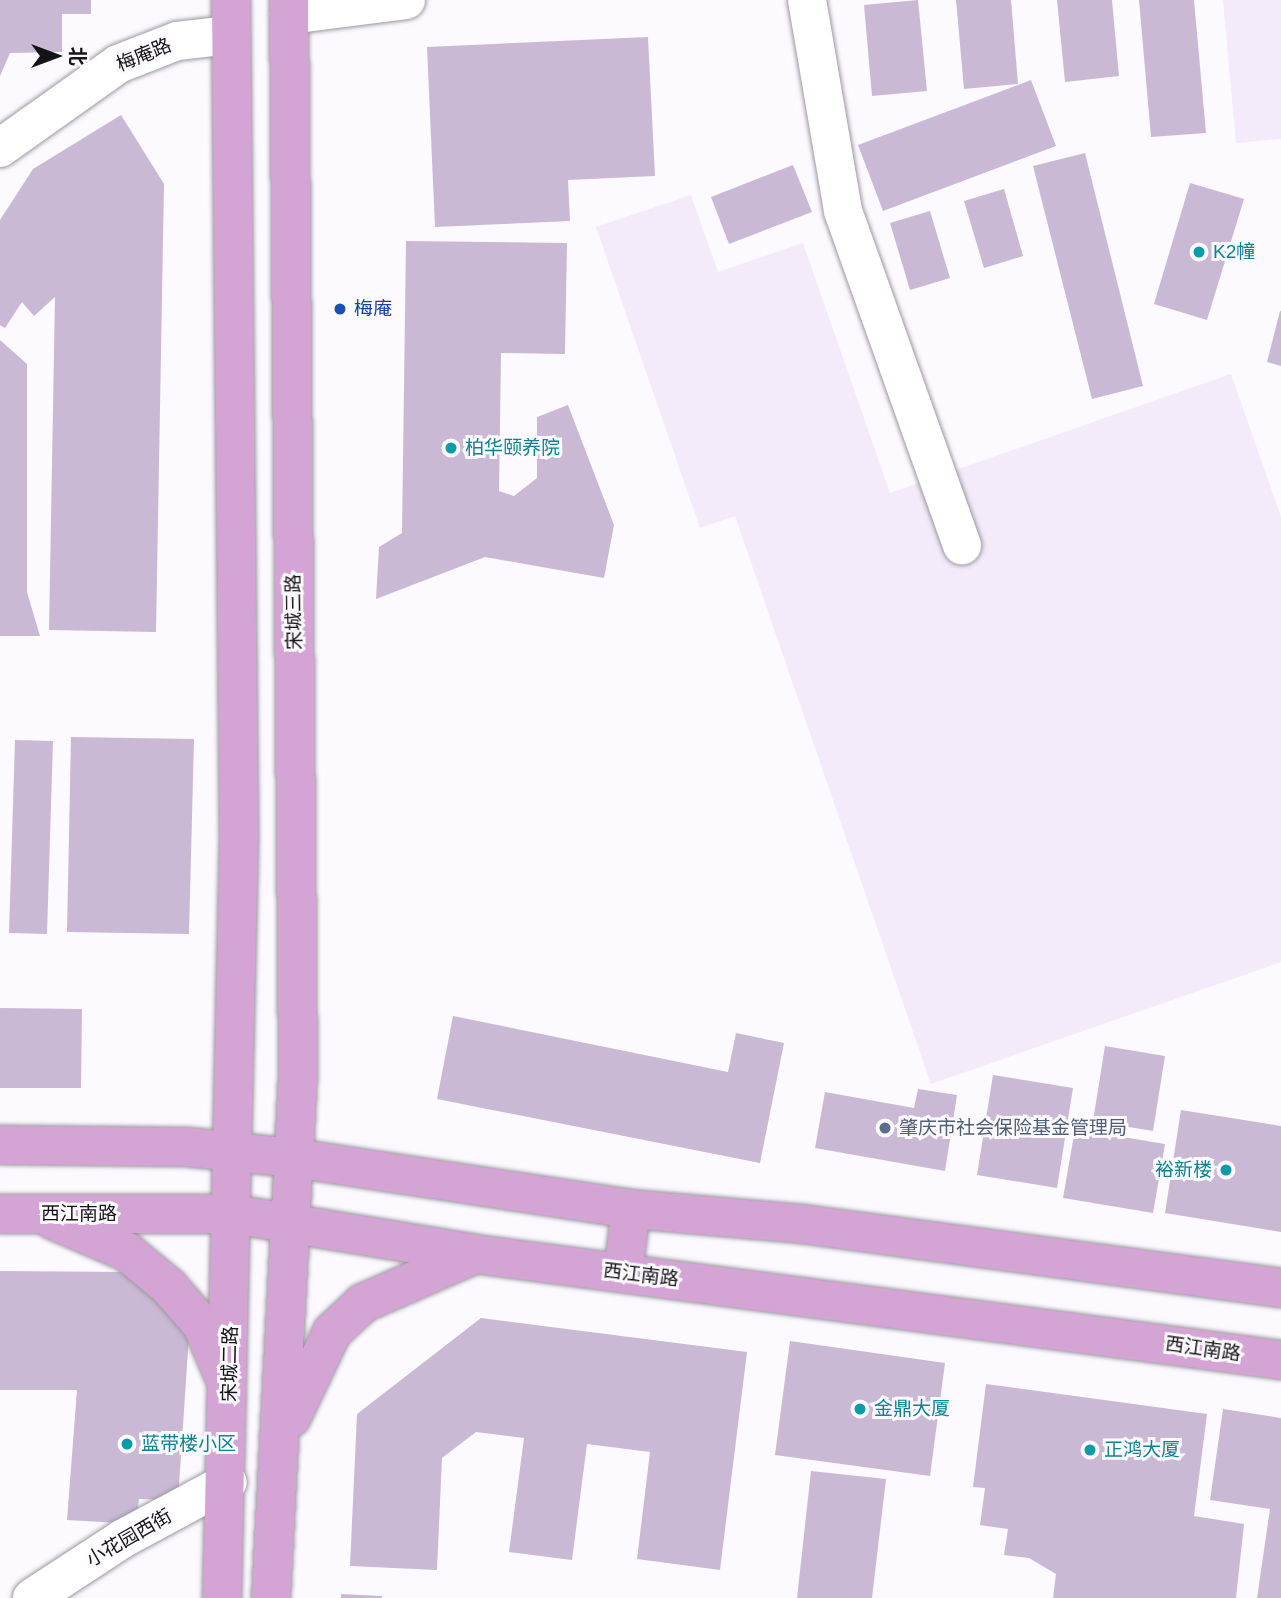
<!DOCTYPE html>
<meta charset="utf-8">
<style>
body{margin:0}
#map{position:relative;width:1281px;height:1598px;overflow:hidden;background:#fcf9ff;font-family:Arial,"Noto Sans SC",sans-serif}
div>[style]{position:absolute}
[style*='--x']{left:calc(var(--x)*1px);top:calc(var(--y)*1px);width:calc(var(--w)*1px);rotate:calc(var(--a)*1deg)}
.built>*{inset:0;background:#f3eafa}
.building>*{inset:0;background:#c9b9d5}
.roads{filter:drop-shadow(0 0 2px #9d98a0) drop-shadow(0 0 2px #9d98a0)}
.minor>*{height:38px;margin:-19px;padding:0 19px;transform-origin:19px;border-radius:19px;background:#fff}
.major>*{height:38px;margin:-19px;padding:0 19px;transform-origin:19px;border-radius:19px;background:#d4a4d4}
.dots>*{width:19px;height:19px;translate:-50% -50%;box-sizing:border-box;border:4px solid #fcf9ff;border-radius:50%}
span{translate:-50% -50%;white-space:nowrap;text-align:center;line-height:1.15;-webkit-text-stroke:6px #fcf9ff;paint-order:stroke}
.street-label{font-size:19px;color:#141315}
.culture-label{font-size:19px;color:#0d838f}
.left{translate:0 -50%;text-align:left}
.right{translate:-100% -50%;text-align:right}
.transit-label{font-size:19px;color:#164399}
.service-label{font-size:19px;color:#4e5e75}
.north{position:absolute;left:21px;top:21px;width:70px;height:70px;-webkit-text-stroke:5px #fcf9ff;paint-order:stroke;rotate:90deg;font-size:19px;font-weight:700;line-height:28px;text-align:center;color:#141315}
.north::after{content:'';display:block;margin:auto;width:24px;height:32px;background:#141315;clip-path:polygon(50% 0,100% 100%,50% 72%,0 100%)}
</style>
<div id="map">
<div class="built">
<i style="clip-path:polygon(1223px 0,1281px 0,1281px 139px,1236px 143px)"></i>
<i style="clip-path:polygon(691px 195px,718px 272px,803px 243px,890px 493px,1231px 374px,1281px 517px,1281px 962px,931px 1084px,735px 516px,700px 528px,596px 227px)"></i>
</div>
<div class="building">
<i style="clip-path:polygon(0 0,91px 0,91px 14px,62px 14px,62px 52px,10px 53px,0 76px)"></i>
<i style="clip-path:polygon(918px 0,927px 91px,872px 96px,864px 5px)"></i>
<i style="clip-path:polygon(956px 0,1011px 0,1018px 84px,964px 89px)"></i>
<i style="clip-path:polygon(1057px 0,1112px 0,1119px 76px,1065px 82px)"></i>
<i style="clip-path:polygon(1139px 0,1194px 0,1206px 133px,1151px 137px)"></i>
<i style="clip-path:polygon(648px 37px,655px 176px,568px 180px,570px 221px,435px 227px,427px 47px)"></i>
<i style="clip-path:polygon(1031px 80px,1056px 146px,883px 211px,858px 145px)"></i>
<i style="clip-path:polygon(121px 115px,164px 184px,156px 632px,49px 630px,55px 297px,34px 316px,22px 302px,5px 328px,0 325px,0 220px,33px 169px)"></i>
<i style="clip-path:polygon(1085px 153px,1143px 386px,1092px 399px,1033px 166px)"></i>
<i style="clip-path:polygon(793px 165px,812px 212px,729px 244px,711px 197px)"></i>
<i style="clip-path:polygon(1190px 183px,1244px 199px,1207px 320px,1154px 304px)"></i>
<i style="clip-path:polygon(1004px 189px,1023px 256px,984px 268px,964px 201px)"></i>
<i style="clip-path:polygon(930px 211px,950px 278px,910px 290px,890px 223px)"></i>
<i style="clip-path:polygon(406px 241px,567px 243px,565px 354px,501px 353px,499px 491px,514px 496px,537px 478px,537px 417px,568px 405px,614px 525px,604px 578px,485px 557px,376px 599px,379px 547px,402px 533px)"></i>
<i style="clip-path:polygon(1280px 311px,1281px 311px,1281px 366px,1267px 362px)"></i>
<i style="clip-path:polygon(0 340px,27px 364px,27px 592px,40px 636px,0 636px)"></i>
<i style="clip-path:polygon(71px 737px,194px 739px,189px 934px,67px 932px)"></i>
<i style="clip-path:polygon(15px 740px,53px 741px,47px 934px,9px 933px)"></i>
<i style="clip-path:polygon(0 1008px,82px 1009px,81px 1088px,0 1088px)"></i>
<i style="clip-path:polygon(453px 1016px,728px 1072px,736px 1033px,784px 1043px,760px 1163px,437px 1099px)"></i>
<i style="clip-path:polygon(1105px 1046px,1165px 1056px,1153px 1131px,1093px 1121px)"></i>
<i style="clip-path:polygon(993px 1075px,1073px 1088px,1057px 1188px,977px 1175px)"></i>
<i style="clip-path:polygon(918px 1089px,957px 1095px,945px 1171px,815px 1148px,825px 1092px,914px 1108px)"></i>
<i style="clip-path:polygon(1181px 1110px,1281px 1126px,1281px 1232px,1165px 1213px)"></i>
<i style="clip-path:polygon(1075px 1129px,1165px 1144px,1153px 1213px,1063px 1198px)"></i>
<i style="clip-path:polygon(0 1271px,128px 1272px,189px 1336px,178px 1500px,139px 1499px,136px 1524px,67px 1520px,77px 1390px,0 1390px)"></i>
<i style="clip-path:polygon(481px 1318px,747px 1352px,720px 1570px,637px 1559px,650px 1452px,587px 1444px,572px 1560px,509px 1552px,524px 1438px,476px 1432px,442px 1458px,437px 1570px,350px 1566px,357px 1414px)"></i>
<i style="clip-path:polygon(790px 1341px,945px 1363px,930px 1476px,775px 1455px)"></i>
<i style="clip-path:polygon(986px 1384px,1207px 1414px,1194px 1516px,1244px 1524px,1236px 1598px,1053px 1598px,1056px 1574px,1029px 1558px,1004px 1555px,1008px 1529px,980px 1525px,985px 1488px,973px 1487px)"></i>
<i style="clip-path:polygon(1223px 1409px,1281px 1418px,1281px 1598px,1257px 1598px,1270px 1509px,1210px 1500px)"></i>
<i style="clip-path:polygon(811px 1471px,886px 1479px,872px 1598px,797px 1598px)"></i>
<i style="clip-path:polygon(341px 1594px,382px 1596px,382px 1598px,341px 1598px)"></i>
</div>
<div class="roads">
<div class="minor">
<i style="--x:807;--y:0;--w:214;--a:80.3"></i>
<i style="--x:843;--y:211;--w:355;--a:70.4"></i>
<i style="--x:289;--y:15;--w:118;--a:-7.3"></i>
<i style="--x:0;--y:148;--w:145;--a:-35.4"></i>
<i style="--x:118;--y:64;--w:63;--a:-21.3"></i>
<i style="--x:177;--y:41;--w:53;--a:-6.5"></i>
<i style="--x:32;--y:1598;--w:108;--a:-33.2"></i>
<i style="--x:122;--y:1539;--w:120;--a:-28.3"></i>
</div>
<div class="major">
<i style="--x:0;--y:1145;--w:187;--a:0.6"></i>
<i style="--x:187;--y:1147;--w:108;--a:5.9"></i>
<i style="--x:294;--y:1158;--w:341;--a:8.6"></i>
<i style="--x:631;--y:1209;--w:172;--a:5"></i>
<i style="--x:802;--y:1224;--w:483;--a:7.6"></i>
<i style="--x:0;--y:1214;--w:232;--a:0"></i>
<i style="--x:232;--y:1214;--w:246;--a:9.3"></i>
<i style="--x:475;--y:1254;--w:813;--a:7.49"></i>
<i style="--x:53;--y:1220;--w:81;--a:23.4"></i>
<i style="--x:127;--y:1252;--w:55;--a:39.8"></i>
<i style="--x:169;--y:1287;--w:50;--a:49"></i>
<i style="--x:202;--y:1325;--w:56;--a:66.7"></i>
<i style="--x:623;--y:1273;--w:64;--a:-82.9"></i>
<i style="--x:291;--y:1418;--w:95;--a:-64.5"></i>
<i style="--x:332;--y:1332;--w:42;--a:-43.1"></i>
<i style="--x:363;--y:1303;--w:122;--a:-23.6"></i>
<i style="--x:222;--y:1598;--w:761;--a:-88.72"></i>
<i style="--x:239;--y:837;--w:837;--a:-90.55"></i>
<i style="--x:271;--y:1598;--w:525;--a:-87.05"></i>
<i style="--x:298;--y:1074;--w:1074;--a:-90.48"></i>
</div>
</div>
<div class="dots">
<i style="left:1199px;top:252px;background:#0f9aa8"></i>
<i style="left:340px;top:309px;background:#1a4fb4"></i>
<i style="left:451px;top:448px;background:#0f9aa8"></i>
<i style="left:885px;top:1128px;background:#5c6f8a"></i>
<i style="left:1226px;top:1170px;background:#0f9aa8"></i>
<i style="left:860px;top:1409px;background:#0f9aa8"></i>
<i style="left:127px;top:1444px;background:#0f9aa8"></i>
<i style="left:1090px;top:1450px;background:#0f9aa8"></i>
</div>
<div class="street-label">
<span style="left:144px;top:55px;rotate:-22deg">梅庵路</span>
<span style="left:294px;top:612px;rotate:-91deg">宋城三路</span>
<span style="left:79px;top:1214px">西江南路</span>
<span style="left:641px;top:1275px;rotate:7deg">西江南路</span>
<span style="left:1203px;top:1349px;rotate:8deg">西江南路</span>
<span style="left:230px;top:1364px;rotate:-89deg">宋城二路</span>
<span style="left:129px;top:1538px;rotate:-30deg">小花园西街</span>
</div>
<div class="culture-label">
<span class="left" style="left:1213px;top:252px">K2幢</span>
<span class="left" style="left:465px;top:448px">柏华颐养院</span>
<span class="right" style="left:1212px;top:1170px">裕新楼</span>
<span class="left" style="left:874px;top:1409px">金鼎大厦</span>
<span class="left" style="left:141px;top:1444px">蓝带楼小区</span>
<span class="left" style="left:1104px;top:1450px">正鸿大厦</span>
</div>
<div class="transit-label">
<span class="left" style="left:354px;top:309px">梅庵</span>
</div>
<div class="service-label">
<span class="left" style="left:899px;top:1128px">肇庆市社会保险基金管理局</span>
</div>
<div class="north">北</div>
</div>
